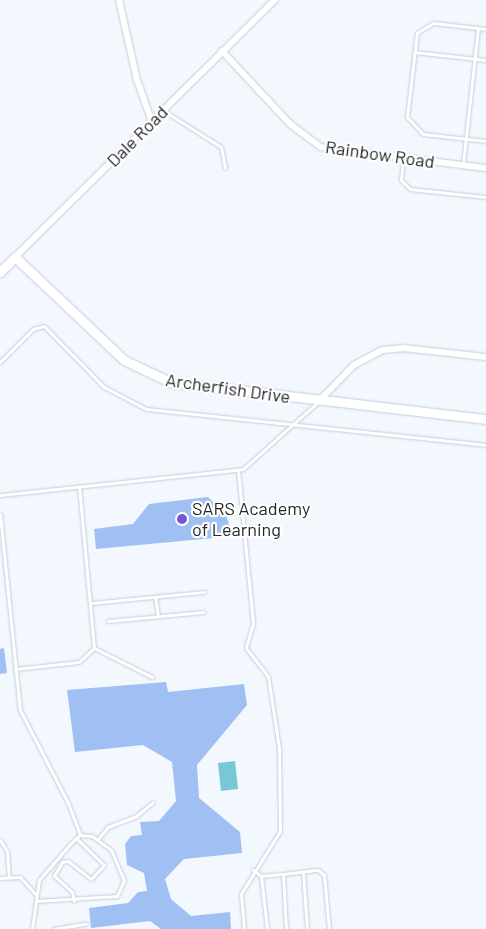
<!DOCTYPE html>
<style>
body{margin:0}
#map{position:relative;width:486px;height:929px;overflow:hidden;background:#f3f7fe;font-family:Barlow,sans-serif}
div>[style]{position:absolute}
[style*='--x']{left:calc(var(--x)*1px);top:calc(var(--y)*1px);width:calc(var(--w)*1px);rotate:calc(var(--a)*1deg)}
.water>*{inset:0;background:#78c7d6}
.building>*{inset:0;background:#a0c0f3}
.roads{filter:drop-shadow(0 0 1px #c6cdd7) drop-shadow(0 0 1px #c6cdd7)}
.service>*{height:3px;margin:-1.5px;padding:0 1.5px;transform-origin:1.5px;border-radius:1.5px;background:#fff}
.minor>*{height:6px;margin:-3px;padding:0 3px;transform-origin:3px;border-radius:3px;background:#fff}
.tertiary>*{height:9px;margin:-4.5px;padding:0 4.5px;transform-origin:4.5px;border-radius:4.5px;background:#fff}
.dots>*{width:14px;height:14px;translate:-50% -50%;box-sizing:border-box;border:2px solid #fff;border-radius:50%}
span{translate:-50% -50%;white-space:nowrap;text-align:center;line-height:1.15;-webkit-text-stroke:4.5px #fff;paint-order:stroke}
.street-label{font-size:18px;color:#24262a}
.poi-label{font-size:18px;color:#24262a}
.left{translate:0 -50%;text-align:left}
</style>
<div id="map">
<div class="water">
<i style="clip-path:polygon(235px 761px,238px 789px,221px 791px,218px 763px)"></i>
</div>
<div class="building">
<i style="clip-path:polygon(208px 497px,226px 515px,230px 527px,236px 527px,235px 536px,96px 549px,94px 529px,133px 524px,149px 504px)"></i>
<i style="clip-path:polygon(4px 648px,7px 673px,0 674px,0 649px)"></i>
<i style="clip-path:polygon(166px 682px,168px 692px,244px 684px,247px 705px,197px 765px,199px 798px,240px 832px,242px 853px,184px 859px,165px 879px,171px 899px,191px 916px,230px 912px,231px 929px,161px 929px,150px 921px,91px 928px,89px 908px,128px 903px,138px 892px,147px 891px,144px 873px,127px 865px,125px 844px,131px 836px,142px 835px,140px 822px,159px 821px,176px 801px,172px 762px,143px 745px,75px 752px,67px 690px)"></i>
</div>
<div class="roads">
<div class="service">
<i style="--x:486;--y:29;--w:53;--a:-173.5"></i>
<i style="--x:433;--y:23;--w:19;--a:148"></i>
<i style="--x:417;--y:33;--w:85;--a:96.8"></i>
<i style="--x:407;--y:117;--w:23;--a:47"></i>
<i style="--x:423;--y:134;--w:63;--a:6.3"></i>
<i style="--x:414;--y:52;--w:72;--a:6.3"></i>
<i style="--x:164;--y:111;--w:67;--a:32.3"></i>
<i style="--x:221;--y:147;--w:21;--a:79"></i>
<i style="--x:403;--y:158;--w:22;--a:95"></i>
<i style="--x:401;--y:180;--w:13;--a:45"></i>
<i style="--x:410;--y:189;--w:76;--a:6"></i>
<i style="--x:463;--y:164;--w:136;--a:-83.7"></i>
<i style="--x:0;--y:362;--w:47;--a:-45"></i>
<i style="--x:33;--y:329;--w:11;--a:-15"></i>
<i style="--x:44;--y:326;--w:86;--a:45.5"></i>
<i style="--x:104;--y:387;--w:47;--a:27.6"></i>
<i style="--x:146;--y:409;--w:342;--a:6"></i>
<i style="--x:238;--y:470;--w:154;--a:84.4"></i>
<i style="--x:253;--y:623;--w:26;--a:106"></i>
<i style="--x:246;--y:648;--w:36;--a:52"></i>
<i style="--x:268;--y:676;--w:73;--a:81.3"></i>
<i style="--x:279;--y:748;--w:83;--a:89.3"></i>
<i style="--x:280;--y:831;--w:74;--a:121.8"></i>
<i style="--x:241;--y:894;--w:35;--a:85"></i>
<i style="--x:0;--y:495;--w:244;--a:-6.1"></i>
<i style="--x:243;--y:469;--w:101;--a:-41.8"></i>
<i style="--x:0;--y:514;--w:197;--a:84.2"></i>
<i style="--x:20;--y:710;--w:105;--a:62.7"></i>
<i style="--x:68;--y:803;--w:34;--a:69"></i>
<i style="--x:155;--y:597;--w:19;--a:81"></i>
<i style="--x:91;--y:603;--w:114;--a:-5.6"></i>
<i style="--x:108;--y:621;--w:96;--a:-5.4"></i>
<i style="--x:94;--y:648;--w:65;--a:26.6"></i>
<i style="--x:15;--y:669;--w:64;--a:-6.2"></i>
<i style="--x:79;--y:662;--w:21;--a:-43"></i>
<i style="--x:94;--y:648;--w:162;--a:-95.3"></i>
<i style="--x:98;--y:839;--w:16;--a:-50"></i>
<i style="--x:108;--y:827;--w:30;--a:-21"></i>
<i style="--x:136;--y:816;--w:22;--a:-39"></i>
<i style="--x:0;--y:840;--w:13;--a:58"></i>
<i style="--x:7;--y:851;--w:26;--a:86"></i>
<i style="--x:253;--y:870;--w:10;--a:37"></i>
<i style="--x:261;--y:876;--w:53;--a:83.5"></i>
<i style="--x:303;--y:872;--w:57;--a:86"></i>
<i style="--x:261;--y:876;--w:22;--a:-5"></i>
<i style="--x:0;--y:878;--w:20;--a:-3"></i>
<i style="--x:20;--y:877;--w:24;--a:48"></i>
<i style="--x:74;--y:901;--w:9;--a:-103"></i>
<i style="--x:72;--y:892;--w:24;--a:-138"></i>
<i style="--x:54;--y:876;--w:16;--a:-60"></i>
<i style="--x:62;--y:862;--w:6;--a:-9"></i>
<i style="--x:68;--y:861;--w:29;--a:38"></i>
<i style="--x:91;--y:879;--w:19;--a:-47"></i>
<i style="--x:104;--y:865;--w:39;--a:-136"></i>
<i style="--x:32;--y:929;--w:49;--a:-81.9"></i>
<i style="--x:39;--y:880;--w:49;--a:-49.1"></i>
<i style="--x:71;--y:843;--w:12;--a:-42"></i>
<i style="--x:80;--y:835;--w:12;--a:5"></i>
<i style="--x:92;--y:836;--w:24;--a:36"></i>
<i style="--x:111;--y:850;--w:33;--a:67"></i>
<i style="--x:124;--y:880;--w:17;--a:114"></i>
<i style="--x:117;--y:896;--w:81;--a:176.5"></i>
<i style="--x:53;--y:929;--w:33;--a:-9"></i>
<i style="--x:286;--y:929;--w:55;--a:-93.1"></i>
<i style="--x:283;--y:874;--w:35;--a:-7"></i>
<i style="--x:318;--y:870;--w:8;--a:40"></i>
<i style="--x:324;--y:875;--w:54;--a:84.7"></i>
</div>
<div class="minor">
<i style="--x:119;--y:0;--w:82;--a:77.3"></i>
<i style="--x:137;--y:80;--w:45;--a:70.3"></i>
<i style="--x:222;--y:51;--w:100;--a:47"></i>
<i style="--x:290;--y:124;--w:39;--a:37"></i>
<i style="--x:321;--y:147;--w:166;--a:7.3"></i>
<i style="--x:15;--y:257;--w:366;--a:-44.7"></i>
<i style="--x:320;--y:400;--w:49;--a:-45.8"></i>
<i style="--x:354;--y:365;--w:32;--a:-28"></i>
<i style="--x:382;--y:350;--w:21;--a:-5"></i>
<i style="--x:403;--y:348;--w:83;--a:6.2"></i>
</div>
<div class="tertiary">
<i style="--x:0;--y:272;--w:21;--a:-45"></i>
<i style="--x:15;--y:257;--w:150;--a:43.4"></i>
<i style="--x:124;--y:360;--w:51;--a:25.6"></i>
<i style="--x:170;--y:382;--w:318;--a:6.7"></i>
</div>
</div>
<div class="dots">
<i style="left:182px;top:519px;background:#7757d1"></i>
</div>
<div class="street-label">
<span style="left:137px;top:136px;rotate:-45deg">Dale Road</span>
<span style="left:380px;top:154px;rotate:8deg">Rainbow Road</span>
<span style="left:228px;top:388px;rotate:8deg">Archerfish Drive</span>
</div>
<div class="poi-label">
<span class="left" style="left:192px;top:519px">SARS Academy<br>of Learning</span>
</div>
</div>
